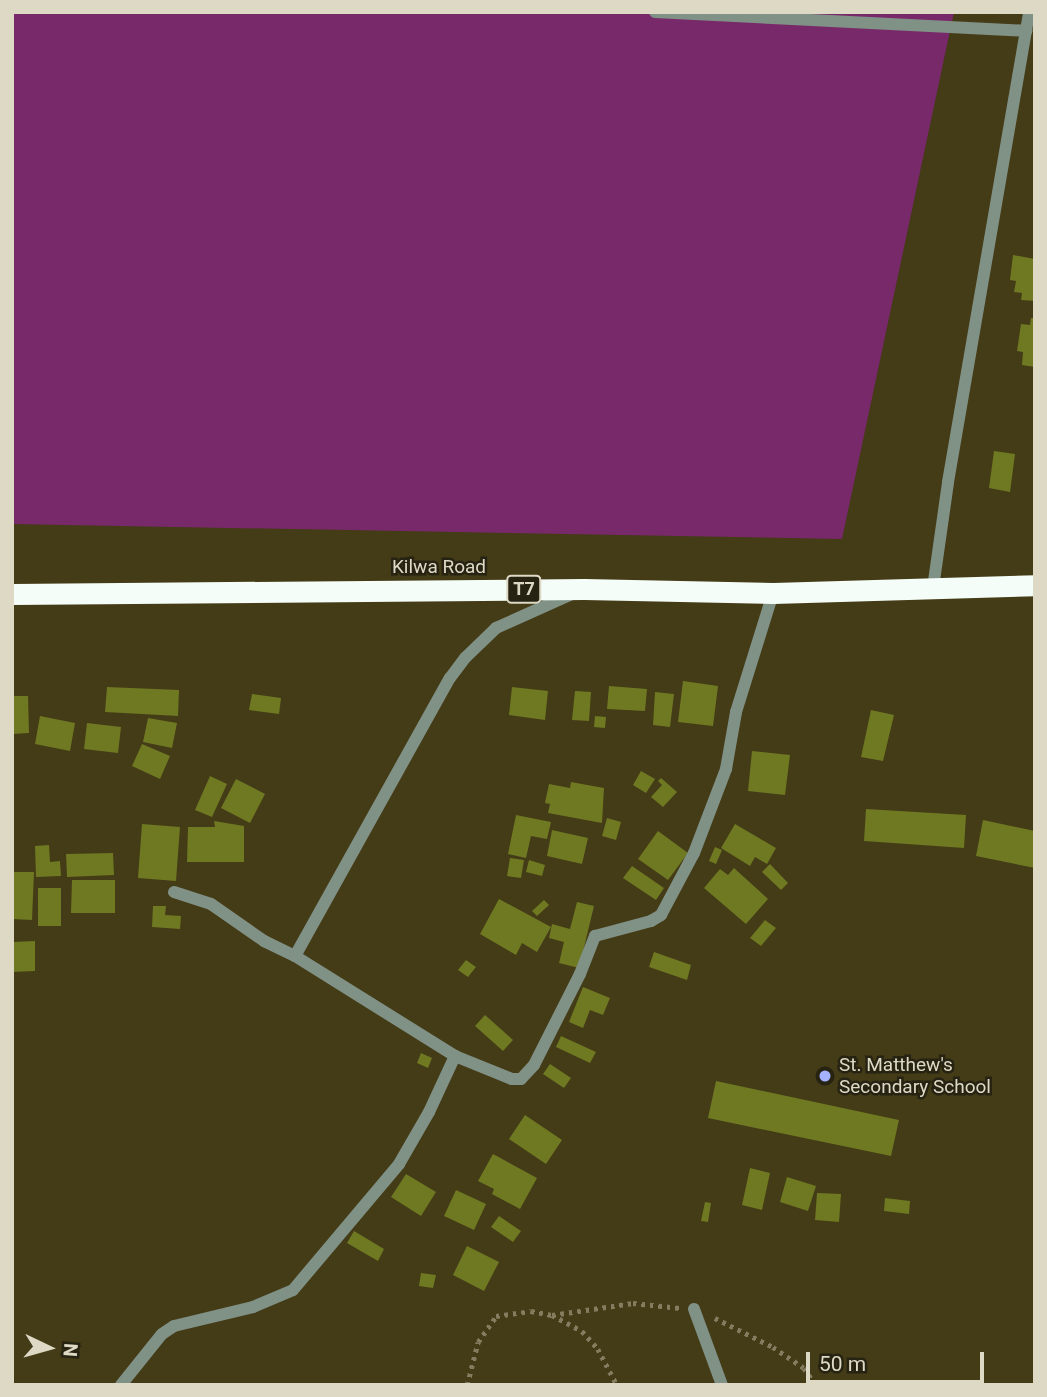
<!DOCTYPE html>
<style>
body{margin:0}
#map{position:relative;width:1047px;height:1397px;overflow:hidden;background:#443b17;font-family:Roboto,sans-serif}
div>[style]{position:absolute}
[style*='--x']{left:calc(var(--x)*1px);top:calc(var(--y)*1px);width:calc(var(--w)*1px);rotate:calc(var(--a)*1deg)}
.green>*{inset:0;background:#782969}
.building>*{inset:0;background:#6e7922}
.path>*{height:4.5px;margin-top:-2.25px;transform-origin:0;background:repeating-linear-gradient(90deg,#847c5f 0 3.5px,transparent 0 8.5px)}
.minor>*{height:12px;margin:-6px;padding:0 6px;transform-origin:6px;border-radius:6px;background:#809186}
.highway>*{height:21px;margin:-10.5px;padding:0 10.5px;transform-origin:10.5px;border-radius:10.5px;background:#f5fdf8}
.dots>*{width:19px;height:19px;translate:-50% -50%;box-sizing:border-box;border:4px solid #262313;border-radius:50%}
span{translate:-50% -50%;white-space:nowrap;text-align:center;line-height:1.15;-webkit-text-stroke:5px #262313;paint-order:stroke}
.shield-label span{padding:2px 5px;background:#262313;border:2px solid;border-radius:5px;-webkit-text-stroke-width:0}
.shield-label{font-size:18px;color:#ded9c5;font-weight:700}
.street-label{font-size:19px;color:#ded9c5}
.poi-label{font-size:19px;color:#ded9c5}
.left{translate:0 -50%;text-align:left}
.frame{position:absolute;inset:0;border:14px solid #ded9c5;pointer-events:none}
.north{position:absolute;left:14px;top:1313px;width:70px;height:70px;-webkit-text-stroke:5px #262313;paint-order:stroke;rotate:95deg;font-size:19px;font-weight:700;line-height:28px;text-align:center;color:#ded9c5}
.north::after{content:'';display:block;margin:auto;width:24px;height:32px;background:#ded9c5;clip-path:polygon(50% 0,100% 100%,50% 72%,0 100%)}
.scale{position:absolute;left:806px;top:1352px;width:178px;height:32px;box-sizing:border-box;border:4px solid #ded9c5;border-top:0;padding-left:9px;font-size:21px;line-height:24px;white-space:nowrap;color:#ded9c5;-webkit-text-stroke:5px #262313;paint-order:stroke}
</style>
<div id="map">
<div class="green">
<i style="clip-path:polygon(12px 12px,954px 12px,842px 539px,12px 524px)"></i>
</div>
<div class="building">
<i style="clip-path:polygon(1013px 255px,1035px 259px,1035px 301px,1021px 300px,1022px 293px,1014px 292px,1016px 281px,1010px 280px)"></i>
<i style="clip-path:polygon(1031px 318px,1035px 318px,1035px 367px,1022px 365px,1023px 352px,1017px 351px,1021px 324px,1030px 325px)"></i>
<i style="clip-path:polygon(994px 451px,1015px 454px,1010px 492px,989px 488px)"></i>
<i style="clip-path:polygon(683px 681px,718px 686px,713px 726px,678px 722px)"></i>
<i style="clip-path:polygon(609px 686px,647px 689px,645px 711px,607px 709px)"></i>
<i style="clip-path:polygon(107px 687px,179px 690px,178px 716px,105px 712px)"></i>
<i style="clip-path:polygon(512px 687px,548px 691px,545px 720px,509px 715px)"></i>
<i style="clip-path:polygon(575px 691px,591px 692px,589px 721px,572px 720px)"></i>
<i style="clip-path:polygon(655px 692px,674px 694px,670px 727px,653px 725px)"></i>
<i style="clip-path:polygon(252px 694px,281px 698px,279px 714px,249px 710px)"></i>
<i style="clip-path:polygon(12px 696px,28px 696px,29px 733px,12px 734px)"></i>
<i style="clip-path:polygon(871px 710px,894px 715px,883px 761px,861px 757px)"></i>
<i style="clip-path:polygon(40px 716px,75px 723px,70px 751px,35px 744px)"></i>
<i style="clip-path:polygon(595px 716px,606px 717px,605px 728px,594px 727px)"></i>
<i style="clip-path:polygon(148px 718px,177px 723px,172px 748px,143px 742px)"></i>
<i style="clip-path:polygon(87px 723px,121px 727px,118px 753px,84px 749px)"></i>
<i style="clip-path:polygon(142px 744px,170px 756px,160px 779px,132px 766px)"></i>
<i style="clip-path:polygon(752px 751px,790px 755px,785px 795px,748px 791px)"></i>
<i style="clip-path:polygon(641px 771px,655px 779px,646px 793px,633px 785px)"></i>
<i style="clip-path:polygon(210px 776px,227px 784px,212px 817px,195px 810px)"></i>
<i style="clip-path:polygon(661px 778px,677px 792px,663px 807px,651px 797px,662px 785px,658px 781px)"></i>
<i style="clip-path:polygon(236px 779px,265px 794px,250px 823px,221px 808px)"></i>
<i style="clip-path:polygon(571px 782px,604px 788px,602px 823px,548px 813px,550px 804px,545px 803px,549px 784px,570px 788px)"></i>
<i style="clip-path:polygon(866px 809px,966px 815px,964px 848px,864px 841px)"></i>
<i style="clip-path:polygon(516px 815px,551px 822px,547px 839px,531px 836px,526px 858px,508px 854px)"></i>
<i style="clip-path:polygon(607px 818px,621px 822px,616px 840px,602px 836px)"></i>
<i style="clip-path:polygon(983px 820px,1035px 831px,1035px 868px,976px 856px)"></i>
<i style="clip-path:polygon(214px 821px,244px 826px,244px 862px,187px 862px,188px 827px,215px 827px)"></i>
<i style="clip-path:polygon(142px 824px,180px 827px,176px 881px,138px 878px)"></i>
<i style="clip-path:polygon(735px 824px,776px 848px,767px 864px,755px 857px,750px 866px,721px 848px)"></i>
<i style="clip-path:polygon(552px 830px,588px 838px,582px 864px,547px 856px)"></i>
<i style="clip-path:polygon(658px 831px,688px 853px,668px 880px,638px 859px)"></i>
<i style="clip-path:polygon(49px 845px,50px 862px,60px 861px,61px 876px,36px 877px,35px 846px)"></i>
<i style="clip-path:polygon(715px 847px,722px 850px,716px 864px,709px 861px)"></i>
<i style="clip-path:polygon(113px 853px,114px 875px,67px 877px,66px 854px)"></i>
<i style="clip-path:polygon(510px 858px,524px 860px,521px 878px,507px 876px)"></i>
<i style="clip-path:polygon(529px 860px,545px 865px,542px 876px,526px 872px)"></i>
<i style="clip-path:polygon(770px 864px,788px 883px,781px 890px,762px 872px)"></i>
<i style="clip-path:polygon(632px 866px,664px 888px,656px 900px,623px 878px)"></i>
<i style="clip-path:polygon(734px 868px,768px 899px,746px 924px,704px 888px,720px 869px,728px 875px)"></i>
<i style="clip-path:polygon(12px 872px,34px 872px,32px 920px,12px 919px)"></i>
<i style="clip-path:polygon(72px 880px,115px 880px,115px 913px,71px 913px)"></i>
<i style="clip-path:polygon(38px 888px,61px 888px,61px 926px,38px 926px)"></i>
<i style="clip-path:polygon(499px 899px,551px 927px,537px 952px,522px 943px,516px 955px,480px 934px)"></i>
<i style="clip-path:polygon(544px 900px,549px 905px,537px 916px,532px 911px)"></i>
<i style="clip-path:polygon(577px 902px,594px 906px,579px 968px,559px 963px,564px 942px,549px 938px,552px 924px,570px 929px)"></i>
<i style="clip-path:polygon(153px 906px,166px 906px,165px 915px,181px 916px,180px 929px,152px 927px)"></i>
<i style="clip-path:polygon(765px 920px,776px 928px,761px 946px,750px 938px)"></i>
<i style="clip-path:polygon(35px 941px,35px 971px,12px 972px,12px 942px)"></i>
<i style="clip-path:polygon(654px 952px,691px 965px,687px 980px,649px 967px)"></i>
<i style="clip-path:polygon(466px 960px,476px 967px,468px 977px,458px 970px)"></i>
<i style="clip-path:polygon(583px 987px,610px 998px,603px 1015px,590px 1010px,583px 1028px,569px 1022px)"></i>
<i style="clip-path:polygon(485px 1015px,513px 1040px,503px 1051px,475px 1026px)"></i>
<i style="clip-path:polygon(561px 1036px,596px 1052px,590px 1063px,556px 1047px)"></i>
<i style="clip-path:polygon(421px 1053px,432px 1058px,428px 1068px,417px 1063px)"></i>
<i style="clip-path:polygon(550px 1064px,571px 1078px,564px 1088px,543px 1074px)"></i>
<i style="clip-path:polygon(716px 1081px,899px 1120px,891px 1156px,708px 1118px)"></i>
<i style="clip-path:polygon(525px 1115px,562px 1140px,546px 1164px,509px 1139px)"></i>
<i style="clip-path:polygon(493px 1154px,537px 1178px,520px 1209px,492px 1194px,494px 1189px,478px 1181px)"></i>
<i style="clip-path:polygon(750px 1168px,770px 1173px,762px 1210px,742px 1205px)"></i>
<i style="clip-path:polygon(406px 1174px,436px 1192px,421px 1216px,391px 1197px)"></i>
<i style="clip-path:polygon(787px 1177px,816px 1186px,808px 1211px,780px 1202px)"></i>
<i style="clip-path:polygon(456px 1190px,486px 1204px,474px 1230px,444px 1216px)"></i>
<i style="clip-path:polygon(817px 1193px,841px 1194px,839px 1222px,815px 1220px)"></i>
<i style="clip-path:polygon(885px 1198px,910px 1201px,909px 1214px,884px 1211px)"></i>
<i style="clip-path:polygon(705px 1202px,711px 1203px,708px 1222px,701px 1221px)"></i>
<i style="clip-path:polygon(499px 1216px,521px 1231px,513px 1242px,491px 1227px)"></i>
<i style="clip-path:polygon(354px 1231px,384px 1249px,378px 1261px,347px 1243px)"></i>
<i style="clip-path:polygon(467px 1246px,499px 1262px,484px 1291px,453px 1275px)"></i>
<i style="clip-path:polygon(421px 1273px,436px 1275px,433px 1288px,419px 1286px)"></i>
</div>
<div class="path">
<i style="--x:552;--y:1315;--w:82;--a:-8.4"></i>
<i style="--x:633;--y:1303;--w:47;--a:6.1"></i>
<i style="--x:715;--y:1318;--w:65;--a:26.6"></i>
<i style="--x:773;--y:1347;--w:37;--a:34"></i>
<i style="--x:804;--y:1368;--w:21;--a:55"></i>
<i style="--x:467;--y:1385;--w:44;--a:-75.7"></i>
<i style="--x:478;--y:1342;--w:32;--a:-55"></i>
<i style="--x:496;--y:1316;--w:35;--a:-8"></i>
<i style="--x:531;--y:1311;--w:21;--a:11"></i>
<i style="--x:552;--y:1315;--w:34;--a:28"></i>
<i style="--x:582;--y:1331;--w:24;--a:48"></i>
<i style="--x:598;--y:1349;--w:41;--a:62.2"></i>
</div>
<div class="minor">
<i style="--x:655;--y:12;--w:372;--a:2.9"></i>
<i style="--x:933;--y:588;--w:107;--a:-81.9"></i>
<i style="--x:948;--y:482;--w:477;--a:-80.2"></i>
<i style="--x:174;--y:892;--w:39;--a:18"></i>
<i style="--x:211;--y:904;--w:65;--a:34.9"></i>
<i style="--x:264;--y:941;--w:34;--a:26"></i>
<i style="--x:295;--y:956;--w:189;--a:32"></i>
<i style="--x:455;--y:1056;--w:61;--a:22"></i>
<i style="--x:512;--y:1079;--w:9;--a:0"></i>
<i style="--x:521;--y:1079;--w:19;--a:-47"></i>
<i style="--x:534;--y:1065;--w:102;--a:-63.2"></i>
<i style="--x:580;--y:974;--w:41;--a:-68.5"></i>
<i style="--x:595;--y:936;--w:58;--a:-15"></i>
<i style="--x:651;--y:921;--w:12;--a:-31"></i>
<i style="--x:661;--y:915;--w:70;--a:-62"></i>
<i style="--x:694;--y:853;--w:90;--a:-69.1"></i>
<i style="--x:726;--y:769;--w:58;--a:-80"></i>
<i style="--x:736;--y:712;--w:125;--a:-72.7"></i>
<i style="--x:295;--y:956;--w:318;--a:-60.9"></i>
<i style="--x:450;--y:678;--w:26;--a:-53"></i>
<i style="--x:466;--y:657;--w:42;--a:-44"></i>
<i style="--x:496;--y:628;--w:85;--a:-24.2"></i>
<i style="--x:694;--y:1309;--w:81;--a:69.8"></i>
<i style="--x:121;--y:1385;--w:65;--a:-51.2"></i>
<i style="--x:162;--y:1334;--w:14;--a:-34"></i>
<i style="--x:174;--y:1326;--w:81;--a:-13.5"></i>
<i style="--x:253;--y:1307;--w:43;--a:-23"></i>
<i style="--x:293;--y:1290;--w:165;--a:-49.9"></i>
<i style="--x:399;--y:1164;--w:60;--a:-60"></i>
<i style="--x:429;--y:1112;--w:62;--a:-65.1"></i>
</div>
<div class="highway">
<i style="--x:12;--y:594;--w:572;--a:-0.5"></i>
<i style="--x:584;--y:589;--w:189;--a:1.2"></i>
<i style="--x:773;--y:593;--w:262;--a:-1.7"></i>
</div>
<div class="dots">
<i style="left:825px;top:1076px;background:#a4b1fc"></i>
</div>
<div class="shield-label">
<span style="left:524px;top:589px">T7</span>
</div>
<div class="street-label">
<span style="left:439px;top:567px">Kilwa Road</span>
</div>
<div class="poi-label">
<span class="left" style="left:839px;top:1076px">St. Matthew's<br>Secondary School</span>
</div>
<div class="frame"></div>
<div class="north">N</div>
<div class="scale">50 m</div>
</div>
